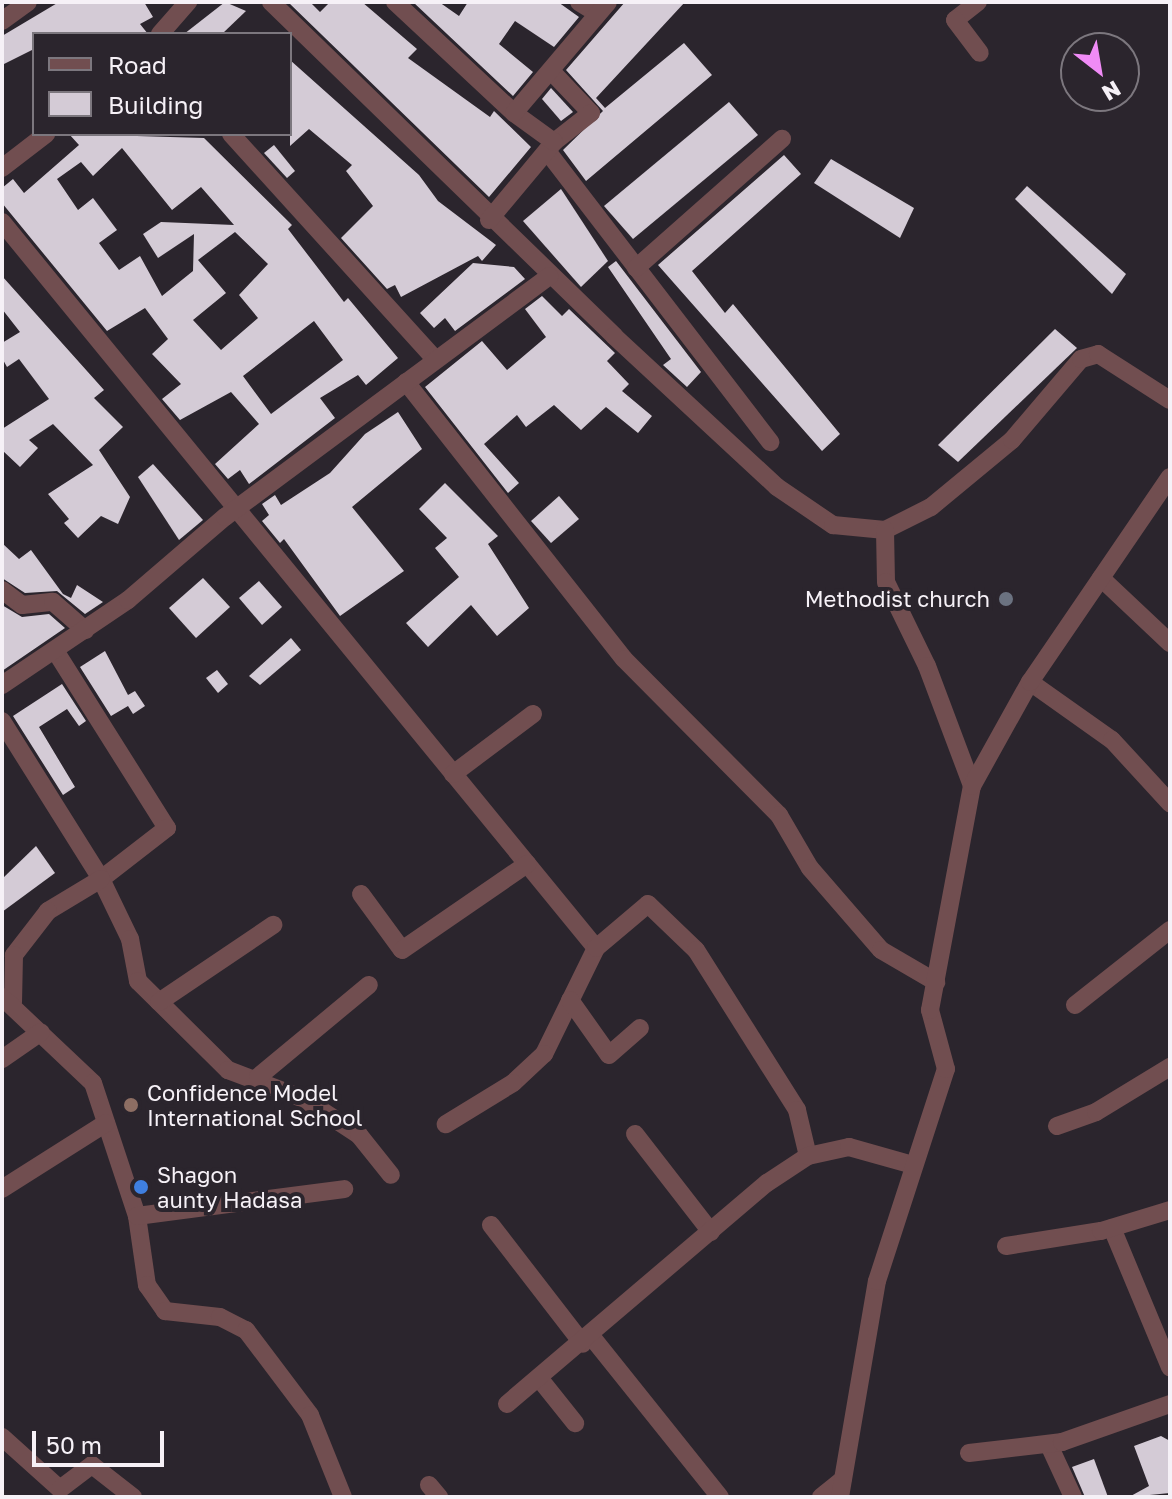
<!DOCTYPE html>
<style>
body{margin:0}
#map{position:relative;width:1172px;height:1499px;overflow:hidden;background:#2b252d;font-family:"Golos Text",sans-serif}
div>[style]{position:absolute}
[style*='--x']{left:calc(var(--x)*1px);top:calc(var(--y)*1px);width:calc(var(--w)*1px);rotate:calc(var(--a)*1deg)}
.building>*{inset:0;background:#d4cbd6}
.minor>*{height:18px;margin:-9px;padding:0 9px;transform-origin:9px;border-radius:9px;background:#714e50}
.dots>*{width:22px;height:22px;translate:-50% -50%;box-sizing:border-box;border:4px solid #2b252d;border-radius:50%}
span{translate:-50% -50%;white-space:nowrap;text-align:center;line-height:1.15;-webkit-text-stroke:8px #2b252d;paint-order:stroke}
.poi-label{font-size:22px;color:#f6f1f7}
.right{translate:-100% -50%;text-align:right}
.left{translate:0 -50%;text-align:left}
.frame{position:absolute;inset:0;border:4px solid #f6f1f7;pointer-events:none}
.legend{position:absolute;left:32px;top:32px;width:260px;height:104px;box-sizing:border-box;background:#2b252d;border:2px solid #7c777e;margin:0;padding:10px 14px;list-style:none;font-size:24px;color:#f6f1f7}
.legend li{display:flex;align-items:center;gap:16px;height:40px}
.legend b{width:40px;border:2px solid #7c777e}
.north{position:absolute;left:1060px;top:32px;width:80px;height:80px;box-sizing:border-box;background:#2b252d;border:2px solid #7c777e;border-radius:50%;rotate:149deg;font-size:22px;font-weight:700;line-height:32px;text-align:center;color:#f6f1f7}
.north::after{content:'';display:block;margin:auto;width:28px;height:36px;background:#f08bf6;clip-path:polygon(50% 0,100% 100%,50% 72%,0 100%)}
.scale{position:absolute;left:32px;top:1431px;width:132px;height:36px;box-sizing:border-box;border:4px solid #f6f1f7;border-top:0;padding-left:10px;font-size:24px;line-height:28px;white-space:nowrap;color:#f6f1f7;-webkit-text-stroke:6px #2b252d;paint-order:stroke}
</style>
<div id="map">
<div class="building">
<i style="clip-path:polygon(59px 2px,144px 2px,153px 17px,140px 24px,148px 34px,34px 34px,34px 49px,2px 65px,2px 36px)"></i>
<i style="clip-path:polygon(225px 2px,246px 11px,222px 34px,184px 34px)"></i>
<i style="clip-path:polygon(288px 2px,310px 2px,320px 12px,330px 2px,362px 2px,417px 49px,408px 58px,490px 117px,494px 111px,531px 147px,489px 197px)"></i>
<i style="clip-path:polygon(413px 2px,439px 2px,459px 16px,468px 2px,558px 2px,579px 17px,554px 47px,515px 21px,499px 44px,533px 72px,513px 96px)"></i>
<i style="clip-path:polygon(625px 2px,685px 2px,596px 98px,605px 108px,684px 43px,712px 75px,586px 181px,563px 150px,603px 111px,566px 70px)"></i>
<i style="clip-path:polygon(290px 60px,419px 175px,438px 201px,496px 245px,482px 261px,478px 256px,401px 297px,395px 285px,387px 289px,341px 238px,373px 206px,346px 171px,352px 165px,309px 129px,290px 146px)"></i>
<i style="clip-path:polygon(551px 88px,573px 112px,561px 121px,542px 99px)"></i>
<i style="clip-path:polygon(729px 102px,758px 135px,633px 239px,604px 206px)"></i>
<i style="clip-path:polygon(evenodd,69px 134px,204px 138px,292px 225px,288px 229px,344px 302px,348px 298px,398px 358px,366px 385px,358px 375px,320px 398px,335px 418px,249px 484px,240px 470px,228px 479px,215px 464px,259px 424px,231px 392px,180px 420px,162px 399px,181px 384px,152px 354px,168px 339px,145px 308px,107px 331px,2px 203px,2px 188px,13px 179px,24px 193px,79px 145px,69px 134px,122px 148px,172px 210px,201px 187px,234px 225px,161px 222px,143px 234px,158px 258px,194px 234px,193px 271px,162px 296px,140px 256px,119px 270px,99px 243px,117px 230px,93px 198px,78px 210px,57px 179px,81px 162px,93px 176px,122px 148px,69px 134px,235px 232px,268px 264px,239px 295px,258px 318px,221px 350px,193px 320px,226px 293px,198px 260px,235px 232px,69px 134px,314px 321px,343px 360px,271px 414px,243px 376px,314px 321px)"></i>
<i style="clip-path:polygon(274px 145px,295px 171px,287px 178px,264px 153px)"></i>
<i style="clip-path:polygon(784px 155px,801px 174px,692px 271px,725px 313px,733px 304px,840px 434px,822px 451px,658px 265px)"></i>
<i style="clip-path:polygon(831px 159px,914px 208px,900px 238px,814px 183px)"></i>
<i style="clip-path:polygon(1027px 186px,1126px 274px,1112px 294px,1015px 199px)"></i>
<i style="clip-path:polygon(561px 189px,608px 261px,581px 287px,523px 221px)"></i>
<i style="clip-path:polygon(616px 261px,701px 372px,687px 387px,663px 365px,671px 359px,608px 267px)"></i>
<i style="clip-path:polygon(473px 263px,514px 267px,525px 279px,455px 331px,445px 318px,434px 328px,420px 313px)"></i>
<i style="clip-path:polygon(2px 276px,104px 390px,94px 398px,123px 427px,99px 450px,130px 497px,118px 524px,101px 516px,78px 538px,64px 523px,69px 519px,48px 494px,93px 465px,53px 424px,29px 440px,38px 448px,20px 467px,2px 450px,2px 429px,49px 399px,19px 359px,7px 367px,2px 358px,2px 343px,20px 332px,2px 309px)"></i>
<i style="clip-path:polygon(542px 296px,562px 316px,569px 309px,615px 353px,607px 361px,629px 384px,622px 391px,652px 416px,638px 433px,606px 407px,581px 430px,554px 405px,526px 427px,517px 415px,484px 444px,519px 483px,508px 493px,425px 387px,482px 341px,507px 370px,546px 337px,525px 309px)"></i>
<i style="clip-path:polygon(1055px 329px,1077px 348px,958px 462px,938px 445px)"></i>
<i style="clip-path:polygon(398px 412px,422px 449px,352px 507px,404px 571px,340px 616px,284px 539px,280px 543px,262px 521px,269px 515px,262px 504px,275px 495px,281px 505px,330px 473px,365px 434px)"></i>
<i style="clip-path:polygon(153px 464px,203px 520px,179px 540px,138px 477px)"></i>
<i style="clip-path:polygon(445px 483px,498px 536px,488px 544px,529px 608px,497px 636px,471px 605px,428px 647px,406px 623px,459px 577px,435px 548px,447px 538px,419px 509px)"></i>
<i style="clip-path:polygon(559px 496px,579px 519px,551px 543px,531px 521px)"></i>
<i style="clip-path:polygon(2px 543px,19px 559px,31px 550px,63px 594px,71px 598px,77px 585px,103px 602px,85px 614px,57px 591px,25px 593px,2px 578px)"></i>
<i style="clip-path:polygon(203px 578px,230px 607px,196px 638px,169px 608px)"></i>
<i style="clip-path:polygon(259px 581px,282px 607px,262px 625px,239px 598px)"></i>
<i style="clip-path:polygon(2px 605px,22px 617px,49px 614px,65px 628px,2px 671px)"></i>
<i style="clip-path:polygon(291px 638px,301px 650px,260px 685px,249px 676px)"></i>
<i style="clip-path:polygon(105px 651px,128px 695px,135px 691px,145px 706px,133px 714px,128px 706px,111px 716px,80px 667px)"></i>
<i style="clip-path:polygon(217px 670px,228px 684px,218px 693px,206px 678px)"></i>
<i style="clip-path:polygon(62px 684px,86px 721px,79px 726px,67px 709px,39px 727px,75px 787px,63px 795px,13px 716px)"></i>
<i style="clip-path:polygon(36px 846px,55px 873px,2px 912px,2px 879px)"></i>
<i style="clip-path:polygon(1161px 1436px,1170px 1441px,1170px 1493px,1129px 1497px,1149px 1486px,1134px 1446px)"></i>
<i style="clip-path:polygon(1094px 1459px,1108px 1497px,1085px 1497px,1072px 1467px)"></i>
</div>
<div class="minor">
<i style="--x:271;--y:2;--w:479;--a:44.2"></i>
<i style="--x:614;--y:336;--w:222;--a:42.8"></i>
<i style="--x:777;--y:487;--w:68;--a:34.2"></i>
<i style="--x:833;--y:525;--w:52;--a:5.5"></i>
<i style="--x:885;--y:530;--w:51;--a:-26.6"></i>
<i style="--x:931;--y:507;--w:105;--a:-39.6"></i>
<i style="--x:1012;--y:440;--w:106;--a:-49.6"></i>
<i style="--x:1081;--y:359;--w:18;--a:-16"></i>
<i style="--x:1098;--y:354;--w:85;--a:32.6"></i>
<i style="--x:395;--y:2;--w:163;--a:43"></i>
<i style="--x:579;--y:2;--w:22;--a:32"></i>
<i style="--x:978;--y:2;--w:29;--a:142"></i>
<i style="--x:955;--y:20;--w:41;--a:52.9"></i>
<i style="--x:2;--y:21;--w:32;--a:-36"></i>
<i style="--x:160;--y:34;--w:43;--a:-48.8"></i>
<i style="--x:553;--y:73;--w:55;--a:46.5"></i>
<i style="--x:591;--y:113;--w:47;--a:141.9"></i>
<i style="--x:231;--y:134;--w:305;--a:47.8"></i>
<i style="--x:547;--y:151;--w:367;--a:52.5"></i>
<i style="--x:2;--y:168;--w:56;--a:-37.7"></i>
<i style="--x:489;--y:220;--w:102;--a:-50.2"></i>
<i style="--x:554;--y:142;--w:49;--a:-144.1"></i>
<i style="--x:514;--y:113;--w:145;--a:-49.7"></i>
<i style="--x:2;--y:222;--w:938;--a:50.71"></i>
<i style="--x:596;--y:948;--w:118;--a:116.1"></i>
<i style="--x:544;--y:1054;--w:42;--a:136.9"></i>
<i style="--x:513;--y:1083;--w:79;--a:148.5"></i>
<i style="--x:636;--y:268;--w:195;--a:-41.5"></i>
<i style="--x:406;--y:382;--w:352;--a:51.8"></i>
<i style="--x:624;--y:659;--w:220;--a:45.2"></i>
<i style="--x:779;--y:815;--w:61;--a:59.7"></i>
<i style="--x:810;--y:868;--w:108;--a:49.1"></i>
<i style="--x:881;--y:950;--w:64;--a:30.2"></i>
<i style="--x:885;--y:530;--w:52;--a:88.9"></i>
<i style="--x:886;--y:582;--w:93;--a:64"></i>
<i style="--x:927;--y:666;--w:128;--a:69.4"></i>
<i style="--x:1101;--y:578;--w:95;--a:43.3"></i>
<i style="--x:2;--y:590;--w:25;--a:37"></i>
<i style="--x:22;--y:605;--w:31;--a:-6"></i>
<i style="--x:53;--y:602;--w:43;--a:41.2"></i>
<i style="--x:56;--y:652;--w:208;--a:57.8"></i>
<i style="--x:167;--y:828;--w:83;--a:142.3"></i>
<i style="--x:101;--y:879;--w:67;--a:64.2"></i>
<i style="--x:130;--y:939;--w:43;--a:79.2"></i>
<i style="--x:138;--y:981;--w:127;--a:44.7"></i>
<i style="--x:228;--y:1070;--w:81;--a:20.9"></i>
<i style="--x:304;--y:1099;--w:66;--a:33.2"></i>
<i style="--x:359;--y:1135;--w:51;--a:51.3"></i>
<i style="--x:1030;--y:682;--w:100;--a:35.3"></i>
<i style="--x:1112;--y:740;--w:86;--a:47.4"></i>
<i style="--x:2;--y:685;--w:152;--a:-34"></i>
<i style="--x:128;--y:600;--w:128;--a:-40.6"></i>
<i style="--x:225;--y:517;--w:404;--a:-36.6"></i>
<i style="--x:2;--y:721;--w:186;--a:57.9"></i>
<i style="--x:101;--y:879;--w:62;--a:148.9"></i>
<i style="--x:48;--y:911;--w:56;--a:127.7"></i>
<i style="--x:14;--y:955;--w:47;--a:91.2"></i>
<i style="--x:453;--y:774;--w:100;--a:-36.9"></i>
<i style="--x:361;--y:894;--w:69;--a:53.8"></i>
<i style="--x:402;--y:950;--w:152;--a:-34.5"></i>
<i style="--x:596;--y:948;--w:68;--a:-40.2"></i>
<i style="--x:648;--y:904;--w:66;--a:43.8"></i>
<i style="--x:696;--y:950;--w:189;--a:57.7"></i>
<i style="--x:797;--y:1110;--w:47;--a:76.6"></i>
<i style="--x:2;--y:997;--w:125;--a:43.4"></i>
<i style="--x:93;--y:1083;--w:140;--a:71.7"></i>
<i style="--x:137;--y:1216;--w:70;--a:81.8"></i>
<i style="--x:147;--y:1285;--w:32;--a:55"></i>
<i style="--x:165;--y:1311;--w:55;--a:6.2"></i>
<i style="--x:220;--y:1317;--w:29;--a:27"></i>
<i style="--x:246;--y:1330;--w:106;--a:53"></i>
<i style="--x:310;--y:1415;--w:88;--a:68.1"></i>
<i style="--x:570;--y:1000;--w:67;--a:54.7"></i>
<i style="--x:609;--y:1055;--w:41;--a:-41.1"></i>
<i style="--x:159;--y:1002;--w:138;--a:-34"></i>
<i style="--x:1075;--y:1005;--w:121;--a:-38.3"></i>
<i style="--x:2;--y:1059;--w:47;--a:-34.7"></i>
<i style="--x:258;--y:1077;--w:144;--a:-39.7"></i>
<i style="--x:1057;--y:1126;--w:41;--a:-19.7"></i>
<i style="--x:1096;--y:1112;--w:87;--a:-31.3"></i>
<i style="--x:635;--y:1134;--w:124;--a:52.2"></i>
<i style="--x:2;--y:1189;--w:123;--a:-32.4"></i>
<i style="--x:137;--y:1216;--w:209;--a:-7.4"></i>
<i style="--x:491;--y:1225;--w:150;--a:52.3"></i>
<i style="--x:1112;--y:1228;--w:151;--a:67.4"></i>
<i style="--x:1006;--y:1246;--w:96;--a:-9"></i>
<i style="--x:1101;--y:1231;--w:72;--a:-16.9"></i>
<i style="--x:591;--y:1336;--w:206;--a:51.3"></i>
<i style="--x:539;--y:1378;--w:58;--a:51.3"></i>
<i style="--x:507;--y:1404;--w:341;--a:-40.4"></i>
<i style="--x:767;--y:1183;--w:49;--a:-33.4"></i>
<i style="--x:808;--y:1156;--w:42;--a:-12.4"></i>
<i style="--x:849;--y:1147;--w:66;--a:15.7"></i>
<i style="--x:2;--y:1437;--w:78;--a:41.9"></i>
<i style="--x:60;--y:1489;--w:40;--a:-37"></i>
<i style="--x:92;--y:1465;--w:52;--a:38"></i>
<i style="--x:1049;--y:1445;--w:57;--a:65.2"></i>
<i style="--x:969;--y:1453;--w:94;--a:-6.7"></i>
<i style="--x:1062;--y:1442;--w:114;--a:-19.4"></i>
<i style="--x:429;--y:1485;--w:16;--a:50"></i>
<i style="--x:821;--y:1497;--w:28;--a:-39"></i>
<i style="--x:840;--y:1497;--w:219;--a:-80.3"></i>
<i style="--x:877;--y:1281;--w:223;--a:-72"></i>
<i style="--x:946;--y:1069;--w:61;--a:-105.2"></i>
<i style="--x:930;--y:1010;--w:228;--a:-79.4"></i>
<i style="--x:972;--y:786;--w:119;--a:-60.9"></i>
<i style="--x:1030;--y:682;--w:248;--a:-55.7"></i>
</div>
<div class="dots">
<i style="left:1006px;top:599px;background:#6b7280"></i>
<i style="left:131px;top:1105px;background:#8d6e63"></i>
<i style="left:141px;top:1187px;background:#3f7fe0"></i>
</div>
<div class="poi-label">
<span class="right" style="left:990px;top:599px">Methodist church</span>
<span class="left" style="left:147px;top:1105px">Confidence Model<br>International School</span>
<span class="left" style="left:157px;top:1187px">Shagon<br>aunty Hadasa</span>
</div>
<div class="frame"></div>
<ul class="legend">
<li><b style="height:10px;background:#714e50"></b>Road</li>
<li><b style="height:22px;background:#d4cbd6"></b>Building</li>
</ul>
<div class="north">N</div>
<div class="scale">50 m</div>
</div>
